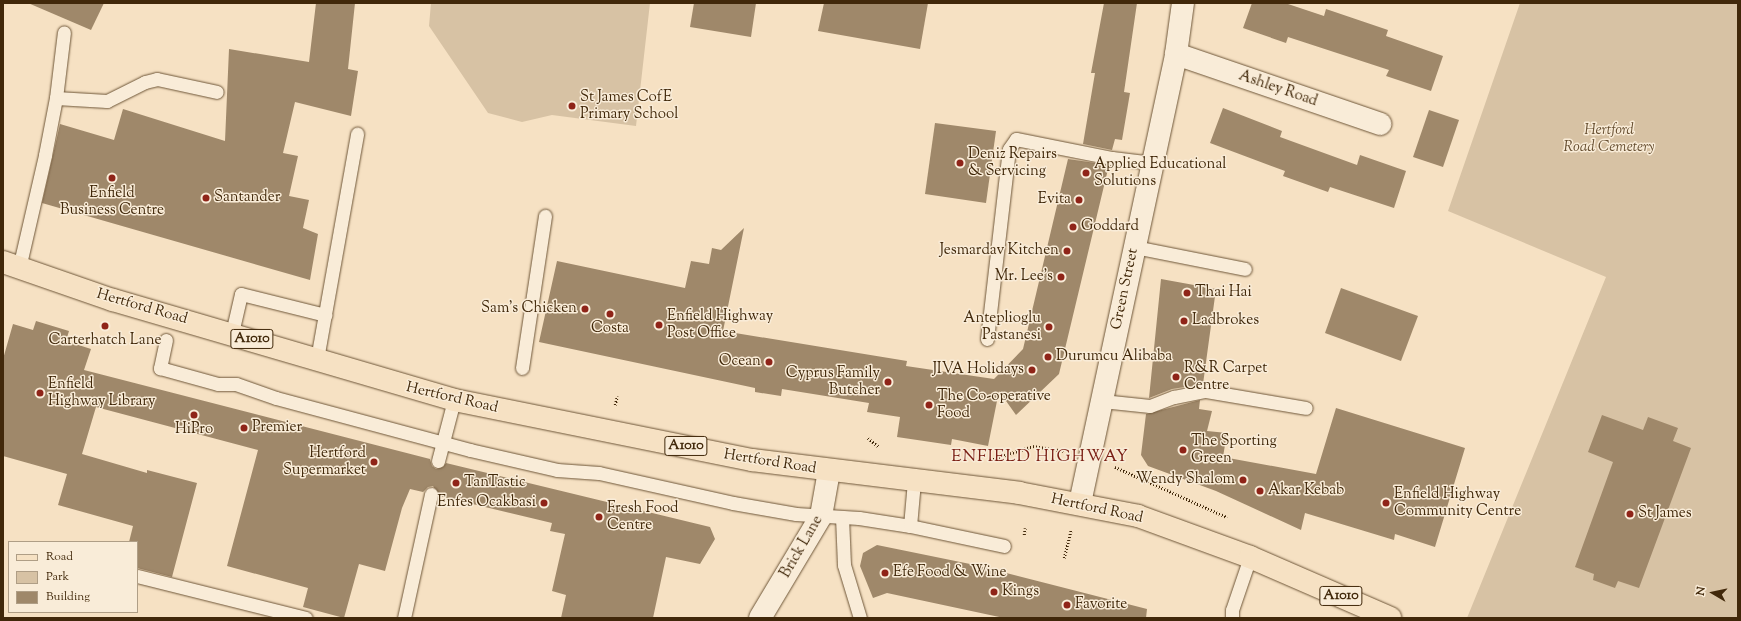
<!DOCTYPE html>
<style>
body{margin:0}
#map{position:relative;width:1741px;height:621px;overflow:hidden;background:#f6e1c3;font-family:"Sorts Mill Goudy",serif}
div>[style]{position:absolute}
[style*='--x']{left:calc(var(--x)*1px);top:calc(var(--y)*1px);width:calc(var(--w)*1px);rotate:calc(var(--a)*1deg)}
.green>*{inset:0;background:#d7c2a4}
.building>*{inset:0;background:#9f886a}
.path>*{height:2.5px;margin-top:-1.25px;transform-origin:0;background:repeating-linear-gradient(90deg,#41280a 0 1px,transparent 0 3px)}
.roads{filter:drop-shadow(0 0 1px #6e5638) drop-shadow(0 0 1px #6e5638)}
.lane>*{height:13px;margin:-6.5px;padding:0 6.5px;transform-origin:6.5px;border-radius:6.5px;background:#f9ecd8}
.street>*{height:22px;margin:-11px;padding:0 11px;transform-origin:11px;border-radius:11px;background:#f9ecd8}
.secondary>*{height:22px;margin:-11px;padding:0 11px;transform-origin:11px;border-radius:11px;background:#f9ecd8}
.primary>*{height:22px;margin:-11px;padding:0 11px;transform-origin:11px;border-radius:11px;background:#f6e1c3}
.dots>*{width:11px;height:11px;translate:-50% -50%;box-sizing:border-box;border:2px solid #f9ecd8;border-radius:50%}
span{translate:-50% -50%;white-space:nowrap;text-align:center;line-height:1.15;-webkit-text-stroke:3px #f9ecd8;paint-order:stroke}
.shield-label span{padding:1px 3px;background:#f9ecd8;border:1px solid;border-radius:3px;-webkit-text-stroke-width:0}
.shield-label{font-size:14px;color:#41280a;font-weight:700}
.street-label{font-size:15px;color:#41280a}
.poi-label{font-size:15px;color:#41280a}
.left{translate:0 -50%;text-align:left}
.right{translate:-100% -50%;text-align:right}
.park-label{font-size:15px;color:#664e30;font-style:italic}
.quarter-label{font-size:17px;color:#7a1f14;letter-spacing:1px}
.frame{position:absolute;inset:0;border:4px solid #41280a;pointer-events:none}
.legend{position:absolute;left:8px;top:541px;width:130px;height:72px;box-sizing:border-box;background:#f9ecd8;border:1px solid #af9e86;margin:0;padding:5px 7px;list-style:none;font-size:12px;color:#41280a}
.legend li{display:flex;align-items:center;gap:8px;height:20px}
.legend b{width:20px;border:1px solid #af9e86}
.north{position:absolute;left:1693px;top:573px;width:40px;height:40px;-webkit-text-stroke:3px #f9ecd8;paint-order:stroke;rotate:279deg;font-size:11px;font-weight:700;line-height:16px;text-align:center;color:#41280a}
.north::after{content:'';display:block;margin:auto;width:14px;height:18px;background:#41280a;clip-path:polygon(50% 0,100% 100%,50% 72%,0 100%)}
</style>
<div id="map">
<div class="green">
<i style="clip-path:polygon(431px 3px,650px 3px,636px 126px,552px 115px,522px 122px,488px 113px,429px 26px)"></i>
<i style="clip-path:polygon(1520px 3px,1738px 3px,1738px 618px,1467px 618px,1606px 277px,1448px 211px)"></i>
</div>
<div class="building">
<i style="clip-path:polygon(28px 3px,104px 3px,91px 30px)"></i>
<i style="clip-path:polygon(316px 3px,355px 3px,348px 69px,358px 71px,351px 116px,295px 102px,283px 153px,298px 156px,289px 196px,309px 200px,303px 228px,318px 234px,310px 280px,42px 203px,60px 124px,114px 140px,123px 109px,225px 141px,229px 49px,309px 62px)"></i>
<i style="clip-path:polygon(694px 3px,756px 3px,751px 37px,690px 27px)"></i>
<i style="clip-path:polygon(824px 3px,928px 3px,920px 49px,818px 31px)"></i>
<i style="clip-path:polygon(1104px 3px,1137px 3px,1124px 92px,1130px 93px,1122px 140px,1115px 139px,1112px 150px,1083px 144px,1095px 73px,1091px 73px)"></i>
<i style="clip-path:polygon(1252px 3px,1285px 3px,1324px 16px,1326px 9px,1388px 30px,1386px 36px,1443px 56px,1431px 91px,1386px 76px,1389px 70px,1288px 37px,1286px 43px,1243px 28px)"></i>
<i style="clip-path:polygon(1223px 108px,1282px 131px,1280px 137px,1357px 165px,1360px 155px,1406px 171px,1394px 208px,1330px 187px,1328px 192px,1283px 176px,1285px 171px,1210px 143px)"></i>
<i style="clip-path:polygon(1429px 110px,1459px 120px,1443px 167px,1413px 157px)"></i>
<i style="clip-path:polygon(935px 123px,996px 131px,986px 203px,925px 194px)"></i>
<i style="clip-path:polygon(1068px 159px,1109px 165px,1059px 374px,1016px 415px,999px 391px,988px 446px,952px 439px,951px 445px,897px 437px,900px 417px,867px 412px,869px 403px,782px 389px,781px 396px,755px 392px,755px 388px,539px 342px,557px 261px,685px 288px,691px 261px,709px 264px,712px 248px,721px 250px,744px 228px,723px 331px,907px 361px,906px 366px,994px 379px,1023px 349px)"></i>
<i style="clip-path:polygon(1161px 279px,1216px 289px,1203px 384px,1172px 389px,1149px 398px)"></i>
<i style="clip-path:polygon(1341px 288px,1418px 316px,1401px 361px,1325px 333px)"></i>
<i style="clip-path:polygon(36px 321px,69px 331px,66px 341px,91px 349px,84px 370px,430px 459px,432px 466px,436px 469px,443px 467px,446px 463px,710px 527px,715px 539px,700px 564px,666px 557px,653px 618px,561px 618px,566px 595px,552px 591px,565px 534px,550px 531px,552px 523px,439px 496px,433px 486px,428px 487px,423px 492px,410px 489px,402px 508px,385px 571px,359px 564px,344px 618px,303px 607px,308px 588px,227px 566px,258px 450px,96px 407px,82px 454px,147px 473px,147px 470px,197px 483px,172px 577px,137px 568px,137px 542px,129px 542px,133px 526px,58px 505px,67px 474px,3px 456px,3px 359px,13px 324px,33px 330px)"></i>
<i style="clip-path:polygon(1200px 400px,1199px 409px,1212px 411px,1207px 431px,1227px 433px,1223px 457px,1316px 474px,1336px 408px,1465px 448px,1435px 547px,1395px 534px,1394px 540px,1305px 513px,1301px 530px,1216px 491px,1148px 466px,1141px 455px,1146px 414px)"></i>
<i style="clip-path:polygon(1602px 415px,1643px 430px,1648px 417px,1678px 428px,1673px 441px,1691px 448px,1639px 588px,1618px 581px,1615px 588px,1593px 580px,1594px 574px,1575px 567px,1613px 462px,1588px 452px)"></i>
<i style="clip-path:polygon(877px 545px,975px 565px,1147px 609px,1146px 618px,1004px 618px,887px 593px,873px 598px,860px 566px,863px 553px)"></i>
</div>
<div class="path">
<i style="--x:615;--y:405;--w:9;--a:-77"></i>
<i style="--x:868;--y:438;--w:14;--a:39"></i>
<i style="--x:990;--y:460;--w:45;--a:-18"></i>
<i style="--x:1033;--y:446;--w:31;--a:9"></i>
<i style="--x:1115;--y:467;--w:123;--a:24.1"></i>
<i style="--x:1024;--y:535;--w:7;--a:-82"></i>
<i style="--x:1064;--y:558;--w:29;--a:-76"></i>
</div>
<div class="roads">
<div class="lane">
<i style="--x:56;--y:98;--w:51;--a:3.4"></i>
<i style="--x:107;--y:101;--w:42;--a:-26.6"></i>
<i style="--x:145;--y:82;--w:12;--a:-14"></i>
<i style="--x:157;--y:79;--w:61;--a:12.2"></i>
<i style="--x:1134;--y:247;--w:113;--a:11.2"></i>
<i style="--x:19;--y:268;--w:116;--a:-77"></i>
<i style="--x:45;--y:155;--w:58;--a:-79.1"></i>
<i style="--x:56;--y:98;--w:66;--a:-83.1"></i>
<i style="--x:232;--y:333;--w:40;--a:-77"></i>
<i style="--x:241;--y:294;--w:87;--a:14"></i>
<i style="--x:987;--y:339;--w:191;--a:-83.4"></i>
<i style="--x:1009;--y:149;--w:12;--a:-55"></i>
<i style="--x:1016;--y:139;--w:98;--a:11.2"></i>
<i style="--x:1112;--y:158;--w:41;--a:7"></i>
<i style="--x:166;--y:340;--w:29;--a:102"></i>
<i style="--x:160;--y:368;--w:60;--a:15.4"></i>
<i style="--x:218;--y:384;--w:18;--a:0"></i>
<i style="--x:236;--y:384;--w:42;--a:19.3"></i>
<i style="--x:276;--y:398;--w:201;--a:15"></i>
<i style="--x:470;--y:450;--w:89;--a:12.9"></i>
<i style="--x:557;--y:470;--w:42;--a:4.1"></i>
<i style="--x:599;--y:473;--w:137;--a:12.6"></i>
<i style="--x:733;--y:503;--w:64;--a:9.9"></i>
<i style="--x:796;--y:514;--w:63;--a:3.6"></i>
<i style="--x:859;--y:518;--w:52;--a:8.9"></i>
<i style="--x:910;--y:526;--w:96;--a:12"></i>
<i style="--x:317;--y:359;--w:229;--a:-79.9"></i>
<i style="--x:522;--y:368;--w:154;--a:-81.4"></i>
<i style="--x:1102;--y:401;--w:48;--a:5.9"></i>
<i style="--x:1150;--y:406;--w:26;--a:-21"></i>
<i style="--x:1174;--y:397;--w:33;--a:-11"></i>
<i style="--x:1206;--y:391;--w:101;--a:9.6"></i>
<i style="--x:438;--y:461;--w:63;--a:-75.3"></i>
<i style="--x:842;--y:517;--w:48;--a:87.6"></i>
<i style="--x:844;--y:565;--w:55;--a:73.2"></i>
<i style="--x:910;--y:526;--w:45;--a:-84.9"></i>
<i style="--x:137;--y:576;--w:174;--a:14"></i>
<i style="--x:404;--y:618;--w:127;--a:-77.7"></i>
<i style="--x:1232;--y:618;--w:8;--a:-90"></i>
<i style="--x:1232;--y:610;--w:56;--a:-71.2"></i>
</div>
<div class="street">
<i style="--x:1176;--y:54;--w:216;--a:18.9"></i>
<i style="--x:760;--y:618;--w:119;--a:-59.1"></i>
<i style="--x:821;--y:516;--w:46;--a:-79.9"></i>
</div>
<div class="secondary">
<i style="--x:1080;--y:503;--w:459;--a:-77.9"></i>
<i style="--x:1176;--y:54;--w:51;--a:-82.2"></i>
</div>
<div class="primary">
<i style="--x:3;--y:262;--w:116;--a:19.1"></i>
<i style="--x:113;--y:300;--w:355;--a:16.3"></i>
<i style="--x:454;--y:400;--w:304;--a:11.4"></i>
<i style="--x:752;--y:460;--w:269;--a:7"></i>
<i style="--x:1019;--y:493;--w:121;--a:10.9"></i>
<i style="--x:1138;--y:516;--w:119;--a:20.1"></i>
<i style="--x:1250;--y:557;--w:153;--a:23.5"></i>
</div>
</div>
<div class="dots">
<i style="left:572px;top:106px;background:#8f2418"></i>
<i style="left:960px;top:163px;background:#8f2418"></i>
<i style="left:1086px;top:173px;background:#8f2418"></i>
<i style="left:112px;top:178px;background:#8f2418"></i>
<i style="left:206px;top:198px;background:#8f2418"></i>
<i style="left:1079px;top:200px;background:#8f2418"></i>
<i style="left:1073px;top:227px;background:#8f2418"></i>
<i style="left:1067px;top:251px;background:#8f2418"></i>
<i style="left:1061px;top:277px;background:#8f2418"></i>
<i style="left:1187px;top:293px;background:#8f2418"></i>
<i style="left:585px;top:309px;background:#8f2418"></i>
<i style="left:610px;top:314px;background:#8f2418"></i>
<i style="left:1184px;top:321px;background:#8f2418"></i>
<i style="left:659px;top:325px;background:#8f2418"></i>
<i style="left:105px;top:326px;background:#8f2418"></i>
<i style="left:1049px;top:327px;background:#8f2418"></i>
<i style="left:1048px;top:357px;background:#8f2418"></i>
<i style="left:769px;top:362px;background:#8f2418"></i>
<i style="left:1032px;top:370px;background:#8f2418"></i>
<i style="left:1176px;top:377px;background:#8f2418"></i>
<i style="left:888px;top:382px;background:#8f2418"></i>
<i style="left:40px;top:393px;background:#8f2418"></i>
<i style="left:929px;top:405px;background:#8f2418"></i>
<i style="left:194px;top:415px;background:#8f2418"></i>
<i style="left:244px;top:428px;background:#8f2418"></i>
<i style="left:1183px;top:450px;background:#8f2418"></i>
<i style="left:374px;top:462px;background:#8f2418"></i>
<i style="left:1243px;top:480px;background:#8f2418"></i>
<i style="left:456px;top:483px;background:#8f2418"></i>
<i style="left:1260px;top:491px;background:#8f2418"></i>
<i style="left:544px;top:503px;background:#8f2418"></i>
<i style="left:1386px;top:503px;background:#8f2418"></i>
<i style="left:1630px;top:514px;background:#8f2418"></i>
<i style="left:599px;top:517px;background:#8f2418"></i>
<i style="left:885px;top:573px;background:#8f2418"></i>
<i style="left:994px;top:592px;background:#8f2418"></i>
<i style="left:1067px;top:605px;background:#8f2418"></i>
</div>
<div class="shield-label">
<span style="left:252px;top:339px">A1010</span>
<span style="left:686px;top:446px">A1010</span>
<span style="left:1341px;top:596px">A1010</span>
</div>
<div class="street-label">
<span style="left:1278px;top:89px;rotate:19deg">Ashley Road</span>
<span style="left:1125px;top:289px;rotate:-78deg">Green Street</span>
<span style="left:142px;top:307px;rotate:16deg">Hertford Road</span>
<span style="left:452px;top:398px;rotate:13deg">Hertford Road</span>
<span style="left:770px;top:462px;rotate:9deg">Hertford Road</span>
<span style="left:1097px;top:509px;rotate:12deg">Hertford Road</span>
<span style="left:802px;top:547px;rotate:-60deg">Brick Lane</span>
</div>
<div class="poi-label">
<span class="left" style="left:580px;top:106px">St James CofE<br>Primary School</span>
<span class="left" style="left:968px;top:163px">Deniz Repairs<br>&amp; Servicing</span>
<span class="left" style="left:1094px;top:173px">Applied Educational<br>Solutions</span>
<span style="left:112px;top:202px">Enfield<br>Business Centre</span>
<span class="left" style="left:214px;top:198px">Santander</span>
<span class="right" style="left:1071px;top:200px">Evita</span>
<span class="left" style="left:1081px;top:227px">Goddard</span>
<span class="right" style="left:1059px;top:251px">Jesmardav Kitchen</span>
<span class="right" style="left:1053px;top:277px">Mr. Lee's</span>
<span class="left" style="left:1195px;top:293px">Thai Hai</span>
<span class="right" style="left:577px;top:309px">Sam's Chicken</span>
<span class="left" style="left:667px;top:325px">Enfield Highway<br>Post Office</span>
<span class="right" style="left:1041px;top:327px">Anteplioglu<br>Pastanesi</span>
<span class="left" style="left:1192px;top:321px">Ladbrokes</span>
<span style="left:610px;top:329px">Costa</span>
<span style="left:105px;top:341px">Carterhatch Lane</span>
<span class="left" style="left:1056px;top:357px">Durumcu Alibaba</span>
<span class="right" style="left:761px;top:362px">Ocean</span>
<span class="left" style="left:1184px;top:377px">R&amp;R Carpet<br>Centre</span>
<span class="right" style="left:1024px;top:370px">JIVA Holidays</span>
<span class="right" style="left:880px;top:382px">Cyprus Family<br>Butcher</span>
<span class="left" style="left:48px;top:393px">Enfield<br>Highway Library</span>
<span class="left" style="left:937px;top:405px">The Co-operative<br>Food</span>
<span class="left" style="left:252px;top:428px">Premier</span>
<span style="left:194px;top:430px">HiPro</span>
<span class="left" style="left:1191px;top:450px">The Sporting<br>Green</span>
<span class="right" style="left:366px;top:462px">Hertford<br>Supermarket</span>
<span class="right" style="left:1235px;top:480px">Wendy Shalom</span>
<span class="left" style="left:464px;top:483px">TanTastic</span>
<span class="left" style="left:1268px;top:491px">Akar Kebab</span>
<span class="left" style="left:1394px;top:503px">Enfield Highway<br>Community Centre</span>
<span class="right" style="left:536px;top:503px">Enfes Ocakbasi</span>
<span class="left" style="left:607px;top:517px">Fresh Food<br>Centre</span>
<span class="left" style="left:1638px;top:514px">St James</span>
<span class="left" style="left:893px;top:573px">Efe Food &amp; Wine</span>
<span class="left" style="left:1002px;top:592px">Kings</span>
<span class="left" style="left:1075px;top:605px">Favorite</span>
</div>
<div class="park-label">
<span style="left:1609px;top:139px">Hertford<br>Road Cemetery</span>
</div>
<div class="quarter-label">
<span style="left:1040px;top:458px">ENFIELD HIGHWAY</span>
</div>
<div class="frame"></div>
<ul class="legend">
<li><b style="height:5px;background:#f6e1c3"></b>Road</li>
<li><b style="height:11px;background:#d7c2a4"></b>Park</li>
<li><b style="height:11px;background:#9f886a"></b>Building</li>
</ul>
<div class="north">N</div>
</div>
